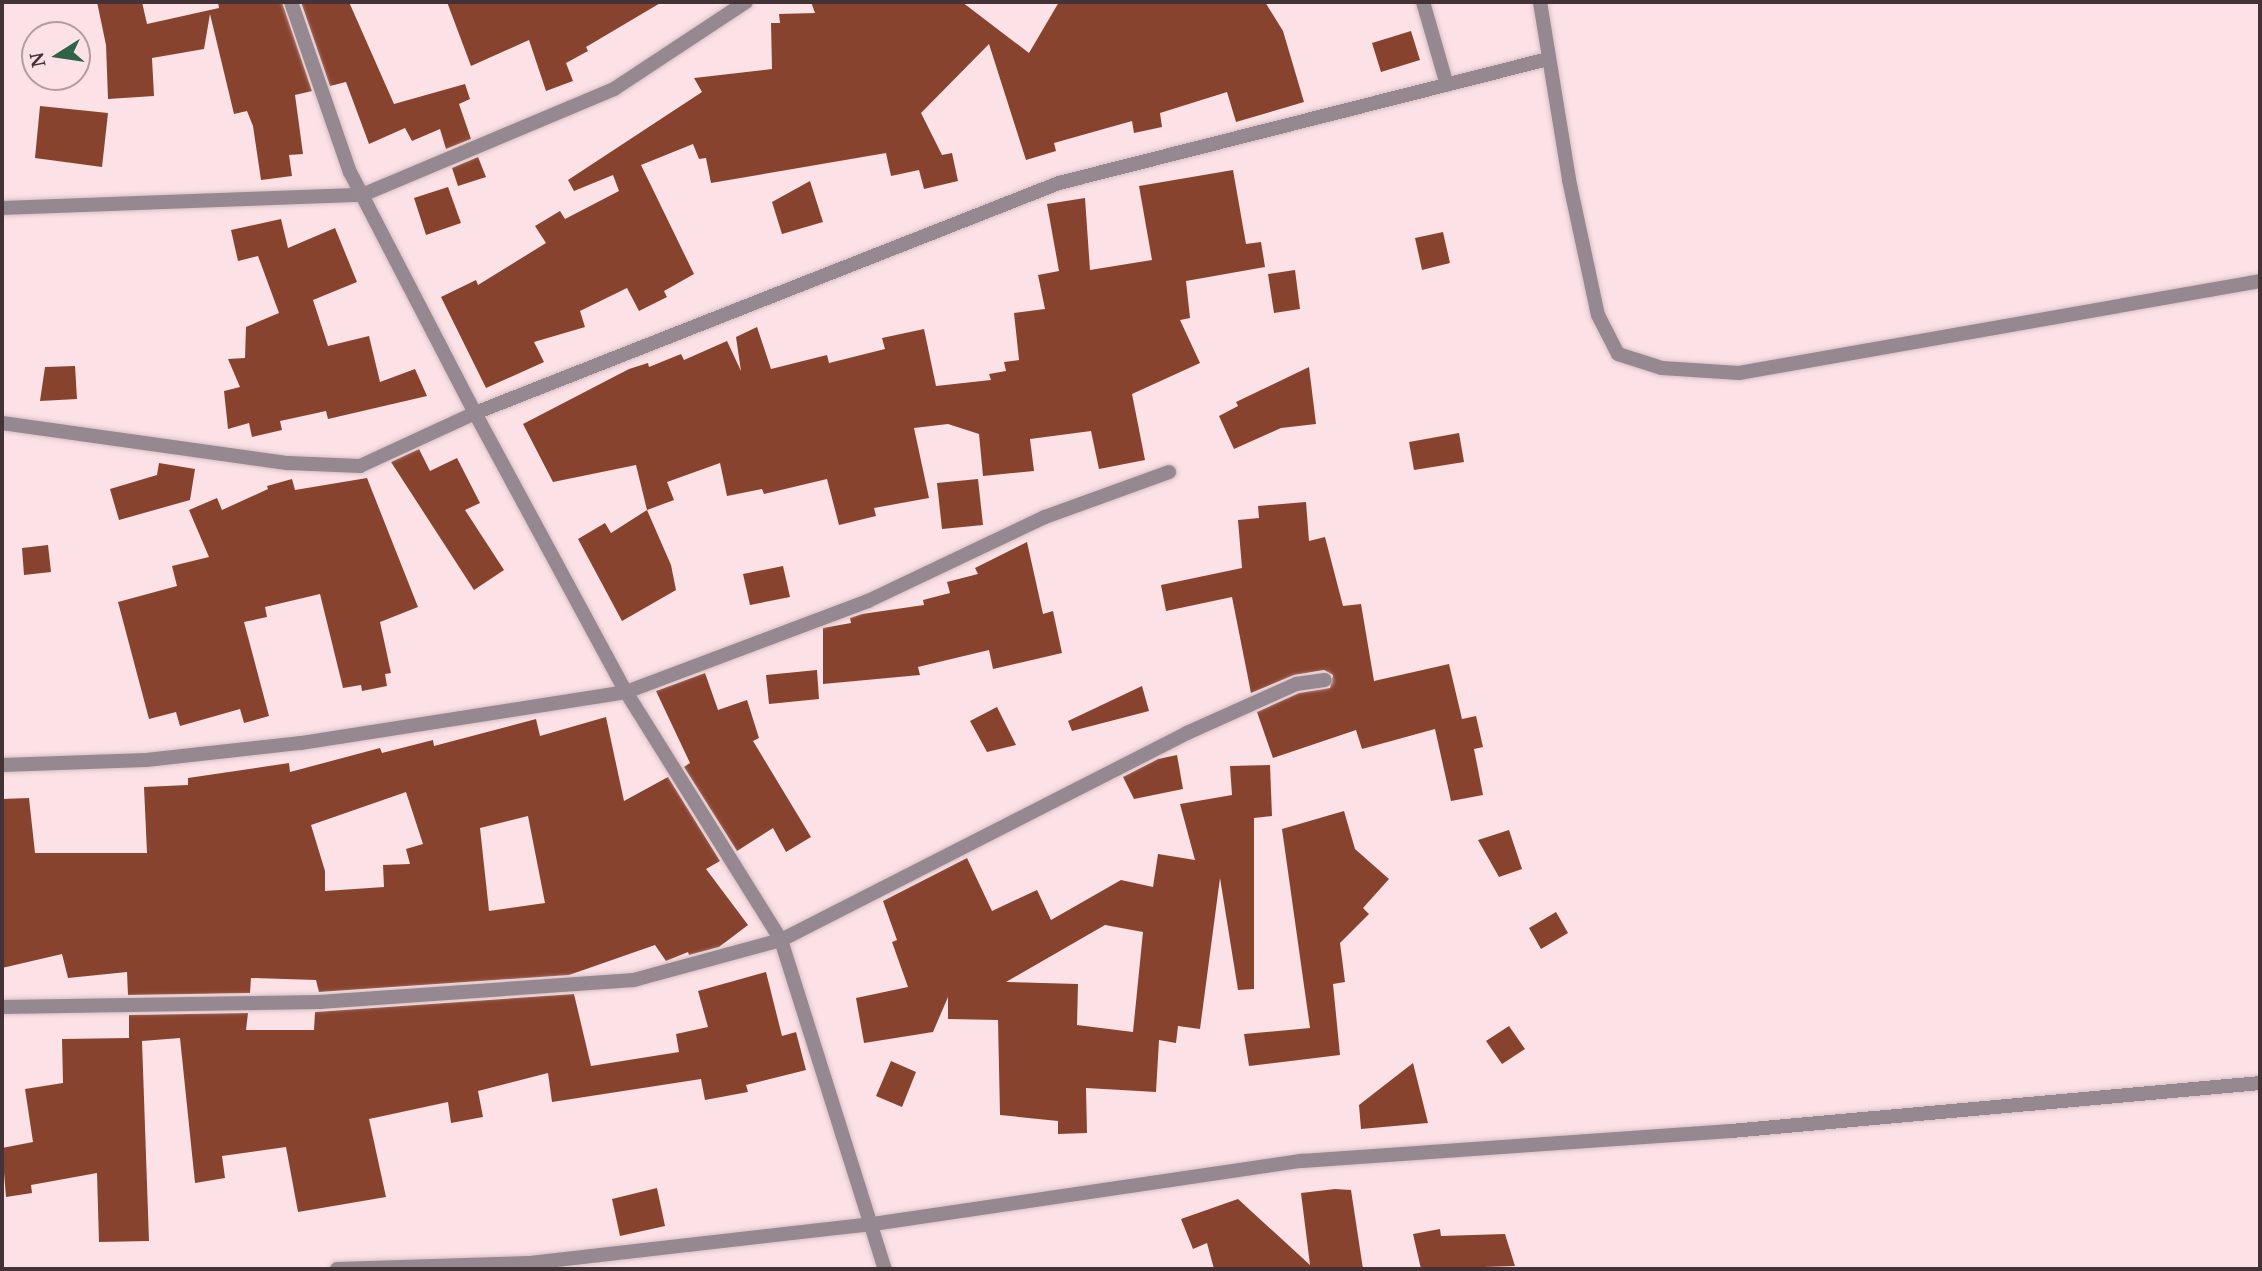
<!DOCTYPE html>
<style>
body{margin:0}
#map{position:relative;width:2262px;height:1271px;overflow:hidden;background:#fce2e6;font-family:"Noto Serif",serif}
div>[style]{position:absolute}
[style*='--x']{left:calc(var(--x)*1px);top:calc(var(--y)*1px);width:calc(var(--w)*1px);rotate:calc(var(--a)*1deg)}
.building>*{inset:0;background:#87432e}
.roads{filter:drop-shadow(0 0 2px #d7bfc3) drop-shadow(0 0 2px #d7bfc3)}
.street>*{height:14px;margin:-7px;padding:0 7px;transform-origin:7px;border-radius:7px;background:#968891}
span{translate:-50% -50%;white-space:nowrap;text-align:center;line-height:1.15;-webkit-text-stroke:7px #fce2e6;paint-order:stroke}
.frame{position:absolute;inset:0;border:4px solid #443336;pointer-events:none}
.north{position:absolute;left:21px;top:21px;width:70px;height:70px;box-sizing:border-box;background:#fce2e6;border:2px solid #b29ca0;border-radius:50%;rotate:258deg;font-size:19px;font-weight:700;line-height:28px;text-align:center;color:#443336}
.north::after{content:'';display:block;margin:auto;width:24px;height:32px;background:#2f6347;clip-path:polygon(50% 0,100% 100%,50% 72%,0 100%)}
</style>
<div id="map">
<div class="building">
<i style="clip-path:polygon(97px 2px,142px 2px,147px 24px,219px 8px,218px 2px,282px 2px,312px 91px,295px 95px,303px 154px,289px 155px,292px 176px,261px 180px,253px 126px,247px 111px,234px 114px,210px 14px,204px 49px,152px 58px,154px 96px,108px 99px,106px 45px)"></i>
<i style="clip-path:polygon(301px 2px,349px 2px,394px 104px,465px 84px,470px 99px,459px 104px,471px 139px,446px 149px,440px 129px,412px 141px,405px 128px,369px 144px,346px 82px,330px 86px)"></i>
<i style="clip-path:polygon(447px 2px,662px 2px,586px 47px,588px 51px,566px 63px,573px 81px,546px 91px,529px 40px,471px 66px)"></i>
<i style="clip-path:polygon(811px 2px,962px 2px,1029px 53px,1059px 2px,1265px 2px,1283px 31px,1304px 102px,1236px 122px,1227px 92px,1160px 113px,1162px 127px,1134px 133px,1132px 121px,1054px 143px,1056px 151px,1026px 160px,989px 44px,921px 113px,942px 155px,952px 153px,958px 181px,924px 189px,919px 170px,891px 176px,886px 153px,711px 183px,706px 158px,699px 159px,693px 144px,641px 165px,694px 274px,664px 291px,667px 297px,639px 311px,627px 288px,580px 311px,585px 327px,534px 342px,544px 362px,486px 388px,441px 297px,476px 280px,478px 285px,546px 243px,535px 226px,560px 211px,565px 219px,619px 191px,613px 175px,574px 191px,568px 180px,702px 92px,694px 78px,772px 69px,771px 23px,780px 23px,779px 14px,815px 13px)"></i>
<i style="clip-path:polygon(1411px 31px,1420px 60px,1381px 72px,1372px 43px)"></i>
<i style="clip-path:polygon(40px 106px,108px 113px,102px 167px,35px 158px)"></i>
<i style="clip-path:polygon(478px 157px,486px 177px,458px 186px,452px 168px)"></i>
<i style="clip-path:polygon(1233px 170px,1246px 244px,1261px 242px,1265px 267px,1186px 281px,1190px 318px,1180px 320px,1200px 363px,1132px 394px,1145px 460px,1099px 469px,1091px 431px,1030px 439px,1034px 471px,983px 476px,979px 434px,948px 424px,914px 428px,929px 498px,874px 508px,876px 516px,839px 525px,827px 479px,764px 494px,762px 489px,727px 496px,720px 463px,667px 482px,674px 500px,647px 510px,636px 465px,553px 482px,523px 424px,629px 369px,648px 363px,649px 367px,681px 354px,684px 360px,727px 341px,741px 371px,736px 337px,757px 327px,771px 369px,827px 355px,829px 363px,885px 349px,882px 338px,924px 329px,936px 386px,991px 380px,989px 374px,1006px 371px,1004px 362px,1019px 360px,1014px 313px,1045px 309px,1038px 275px,1059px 271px,1047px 204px,1085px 198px,1090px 270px,1152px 260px,1139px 186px)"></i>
<i style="clip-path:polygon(810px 181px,823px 222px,782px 234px,772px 202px)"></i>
<i style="clip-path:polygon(448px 187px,461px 223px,426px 235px,414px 198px)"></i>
<i style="clip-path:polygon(281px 219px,288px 248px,335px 228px,357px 282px,313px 300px,328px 346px,369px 336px,380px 382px,415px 369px,427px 396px,328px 419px,326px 411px,280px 421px,282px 430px,252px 437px,249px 423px,228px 429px,224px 391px,240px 387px,228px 359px,245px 358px,246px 327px,279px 313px,258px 256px,238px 261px,231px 230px)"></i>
<i style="clip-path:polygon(1443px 232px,1450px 263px,1422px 270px,1415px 238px)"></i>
<i style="clip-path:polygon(1295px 270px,1300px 309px,1274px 313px,1268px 274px)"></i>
<i style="clip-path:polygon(75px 366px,77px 399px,40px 401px,45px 367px)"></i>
<i style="clip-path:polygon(1309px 367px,1316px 424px,1281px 428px,1234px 449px,1219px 416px,1238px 406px,1236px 402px)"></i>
<i style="clip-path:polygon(1459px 433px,1464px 462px,1414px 470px,1409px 442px)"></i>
<i style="clip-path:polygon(419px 449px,430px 471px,457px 458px,480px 503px,465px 510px,504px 570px,474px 590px,391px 462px)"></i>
<i style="clip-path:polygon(159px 463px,195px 469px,190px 500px,119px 520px,110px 489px,157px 475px)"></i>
<i style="clip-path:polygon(367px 478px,418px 607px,380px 622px,391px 673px,385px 674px,387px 686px,362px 691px,361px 685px,343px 688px,320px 594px,265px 607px,267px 617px,244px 622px,269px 716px,244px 723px,240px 709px,180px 726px,176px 712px,149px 719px,118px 602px,177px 586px,172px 566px,209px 557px,189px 510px,217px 498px,222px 510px,268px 489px,267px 486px,292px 479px,295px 490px)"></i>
<i style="clip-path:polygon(978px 479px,983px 525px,942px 529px,937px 483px)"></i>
<i style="clip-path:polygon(1306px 502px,1309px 541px,1325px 537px,1343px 606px,1361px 604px,1374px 681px,1449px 664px,1462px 719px,1476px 716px,1483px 747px,1474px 749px,1483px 795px,1451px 801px,1435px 729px,1362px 749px,1356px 730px,1273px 758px,1257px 712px,1299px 693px,1330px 688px,1333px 675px,1324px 670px,1294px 675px,1251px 693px,1232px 597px,1166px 611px,1161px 585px,1242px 568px,1238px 520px,1259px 518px,1258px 506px)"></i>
<i style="clip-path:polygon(647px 510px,671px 565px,676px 590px,622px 621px,578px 539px,605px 523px,611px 533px)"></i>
<i style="clip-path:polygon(1027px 542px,1043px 614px,1053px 611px,1062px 653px,993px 669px,989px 650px,918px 667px,920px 675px,823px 684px,823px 628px,851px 623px,850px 618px,862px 614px,924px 605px,923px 600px,950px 593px,947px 582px,978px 574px,975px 568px)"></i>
<i style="clip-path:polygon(48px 545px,51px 572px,24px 575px,22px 548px)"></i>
<i style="clip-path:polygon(783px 566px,790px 597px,750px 605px,743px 574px)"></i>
<i style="clip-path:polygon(817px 670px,819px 699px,769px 704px,766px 675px)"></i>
<i style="clip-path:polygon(705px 673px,718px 710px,747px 700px,759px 738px,753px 741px,811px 837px,786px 852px,773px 828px,737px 851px,684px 767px,690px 763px,656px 691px)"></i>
<i style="clip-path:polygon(1142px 686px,1149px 711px,1072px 731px,1068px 721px)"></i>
<i style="clip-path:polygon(997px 707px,1016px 745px,987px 752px,970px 721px)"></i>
<i style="clip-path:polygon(evenodd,606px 717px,624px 801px,668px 777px,720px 861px,706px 869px,748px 925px,719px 947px,689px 955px,688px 952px,666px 961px,655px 945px,569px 975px,319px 992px,316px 980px,251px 978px,250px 993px,128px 995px,127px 972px,68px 978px,62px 954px,2px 968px,2px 799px,29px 798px,35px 853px,147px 853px,144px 787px,188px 785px,188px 778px,289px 763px,290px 772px,380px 748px,382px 753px,433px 740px,434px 746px,536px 719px,540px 736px,606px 717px,406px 792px,423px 844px,406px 849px,410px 864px,383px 865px,384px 887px,325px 891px,325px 871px,311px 825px,406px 792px,606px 717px,528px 816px,545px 903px,489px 911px,480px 828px,528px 816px)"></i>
<i style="clip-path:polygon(1177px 755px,1183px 789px,1134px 799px,1123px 777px,1158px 759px)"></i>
<i style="clip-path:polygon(evenodd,1270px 765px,1272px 816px,1254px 818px,1254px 989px,1238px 990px,1220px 878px,1200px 1029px,1178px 1026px,1176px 1043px,1159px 1040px,1156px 1092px,1086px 1088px,1087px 1133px,1058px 1134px,1058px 1121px,1000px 1115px,998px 1020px,948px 1019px,948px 997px,933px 1032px,864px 1043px,856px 998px,908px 987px,892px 942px,897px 940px,883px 901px,967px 858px,992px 911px,1037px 890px,1051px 920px,1121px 880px,1153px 887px,1158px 854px,1195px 860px,1180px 804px,1232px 795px,1230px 766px,1270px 765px,1105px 925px,1143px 932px,1133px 1032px,1077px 1025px,1078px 984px,1006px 982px,1105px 925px)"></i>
<i style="clip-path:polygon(1344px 811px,1355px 849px,1389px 879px,1363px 908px,1369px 914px,1340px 943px,1345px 982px,1333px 984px,1340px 1055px,1249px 1066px,1244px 1034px,1310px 1028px,1282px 829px)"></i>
<i style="clip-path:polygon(1509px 830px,1522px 869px,1499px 877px,1478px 840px)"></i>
<i style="clip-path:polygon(1556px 912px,1568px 933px,1541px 949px,1529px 928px)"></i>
<i style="clip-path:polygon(766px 972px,782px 1036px,796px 1032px,806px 1070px,746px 1085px,748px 1092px,705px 1100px,701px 1079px,552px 1102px,548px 1073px,478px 1091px,483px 1117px,451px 1123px,448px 1102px,369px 1119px,386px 1197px,298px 1212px,286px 1147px,222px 1156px,225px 1178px,195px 1183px,180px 1038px,142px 1041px,149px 1241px,99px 1242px,97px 1173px,31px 1185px,32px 1193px,6px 1197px,2px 1148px,33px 1142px,25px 1089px,63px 1083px,62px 1039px,129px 1038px,129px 1015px,248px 1013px,246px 1030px,314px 1030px,315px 1012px,574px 994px,591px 1066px,679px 1052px,676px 1034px,708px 1027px,698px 991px)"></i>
<i style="clip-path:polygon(1509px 1026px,1525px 1049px,1502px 1064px,1486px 1041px)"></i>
<i style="clip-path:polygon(891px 1061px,916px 1072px,902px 1107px,876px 1096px)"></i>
<i style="clip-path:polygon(1413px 1063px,1428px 1123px,1361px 1129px,1359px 1105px)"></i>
<i style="clip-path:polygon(657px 1188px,665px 1226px,620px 1236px,612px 1199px)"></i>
<i style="clip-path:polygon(1335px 1189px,1351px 1190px,1363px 1269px,1214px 1269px,1207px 1243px,1193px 1249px,1181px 1219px,1238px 1199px,1310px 1265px,1301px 1193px)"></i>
<i style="clip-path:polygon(1440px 1229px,1441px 1236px,1505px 1234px,1515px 1266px,1421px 1269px,1413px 1234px)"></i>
</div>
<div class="roads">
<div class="street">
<i style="--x:291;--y:2;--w:180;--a:70.9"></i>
<i style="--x:350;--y:172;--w:271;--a:62.6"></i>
<i style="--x:475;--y:413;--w:317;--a:61.6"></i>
<i style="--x:626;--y:692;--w:292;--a:58"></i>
<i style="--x:781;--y:940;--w:345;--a:72.5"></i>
<i style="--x:1423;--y:2;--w:86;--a:73.9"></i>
<i style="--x:1540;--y:2;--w:180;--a:80.7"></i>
<i style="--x:1569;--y:180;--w:138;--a:77.9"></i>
<i style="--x:1598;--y:315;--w:44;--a:62.9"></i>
<i style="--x:1618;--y:354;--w:46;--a:17.7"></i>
<i style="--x:1662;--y:368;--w:77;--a:3.7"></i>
<i style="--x:1739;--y:373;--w:529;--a:-10.01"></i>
<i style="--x:2;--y:208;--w:360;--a:-2.1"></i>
<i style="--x:362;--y:195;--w:273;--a:-22.8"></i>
<i style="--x:614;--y:89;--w:158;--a:-33.4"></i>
<i style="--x:2;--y:423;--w:289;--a:8"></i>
<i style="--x:288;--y:463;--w:72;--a:2.4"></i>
<i style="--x:360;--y:466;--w:127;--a:-24.7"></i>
<i style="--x:475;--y:413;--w:628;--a:-21.5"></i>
<i style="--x:1059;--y:183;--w:504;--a:-14.23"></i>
<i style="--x:2;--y:765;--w:144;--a:-2"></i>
<i style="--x:146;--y:760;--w:156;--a:-6.3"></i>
<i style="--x:301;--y:743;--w:329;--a:-8.9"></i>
<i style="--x:626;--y:692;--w:259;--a:-20.6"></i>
<i style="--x:868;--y:601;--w:196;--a:-25.4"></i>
<i style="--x:1045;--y:517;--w:132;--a:-19.9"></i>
<i style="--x:2;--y:1007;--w:317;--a:-0.9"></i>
<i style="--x:319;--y:1002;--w:316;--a:-4"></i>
<i style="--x:634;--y:980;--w:152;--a:-15.2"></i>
<i style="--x:781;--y:940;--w:456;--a:-27"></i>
<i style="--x:1187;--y:733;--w:120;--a:-24.2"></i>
<i style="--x:1296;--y:684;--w:29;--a:-8"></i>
<i style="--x:337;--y:1269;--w:193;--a:-1.8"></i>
<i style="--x:530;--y:1263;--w:345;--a:-6.5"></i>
<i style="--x:873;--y:1224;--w:434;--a:-8.4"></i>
<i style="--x:1302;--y:1161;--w:430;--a:-4"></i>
<i style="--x:1731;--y:1131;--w:531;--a:-5.18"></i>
</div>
</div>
<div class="frame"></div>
<div class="north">N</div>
</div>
